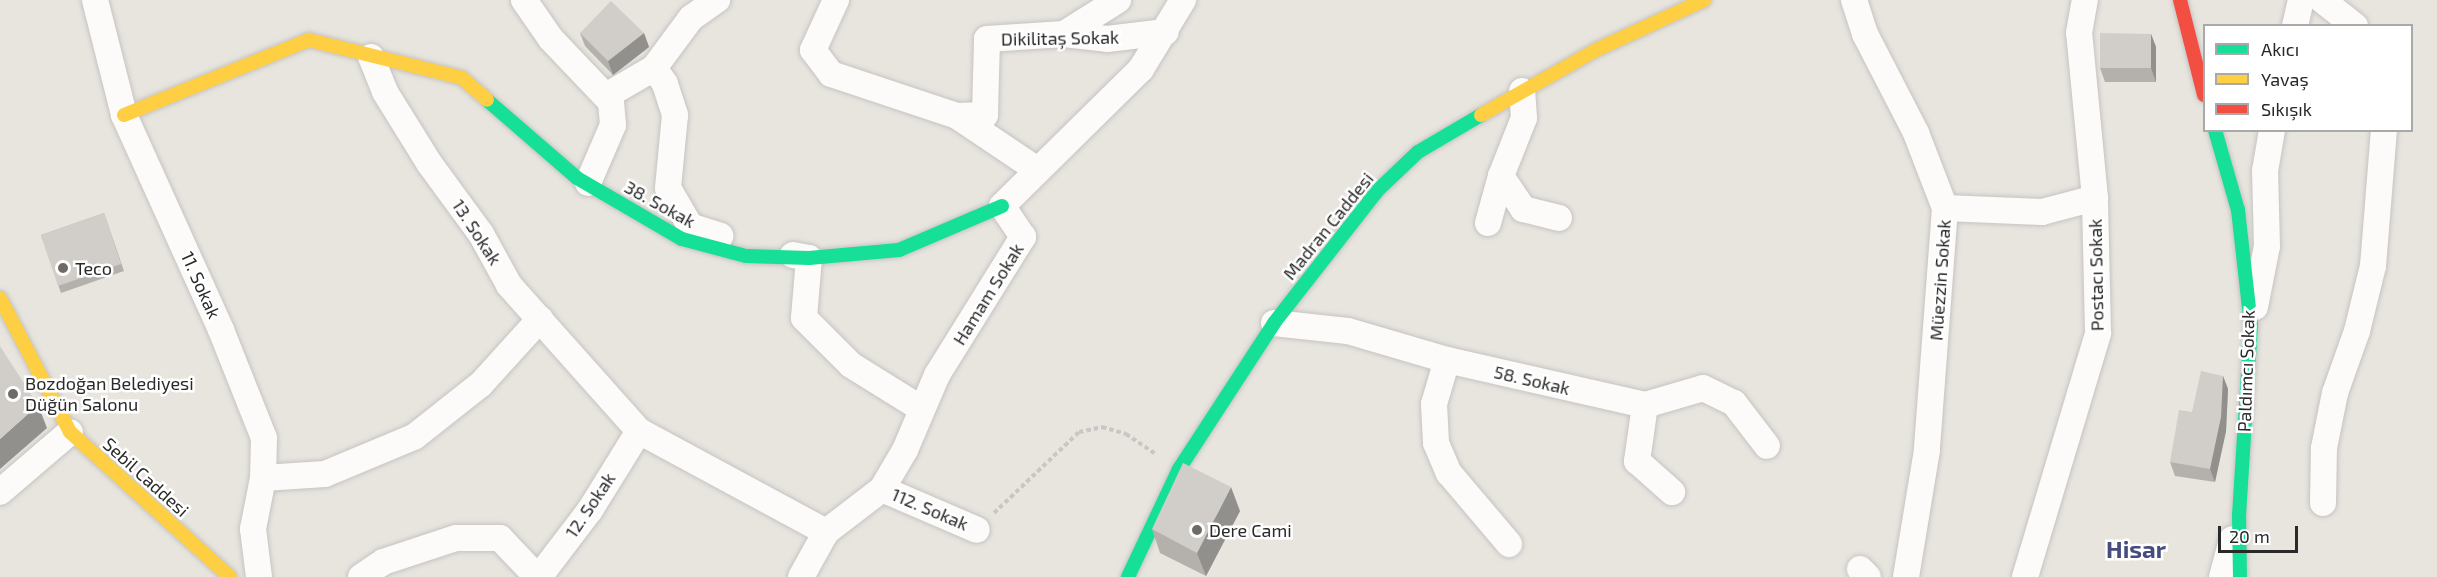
<!DOCTYPE html>
<meta charset="utf-8">
<style>
body{margin:0}
#map{position:relative;width:2437px;height:577px;overflow:hidden;background:#e8e5de;font-family:"Exo 2",sans-serif}
div>[style]{position:absolute}
[style*='--x']{left:calc(var(--x)*1px);top:calc(var(--y)*1px);width:calc(var(--w)*1px);rotate:calc(var(--a)*1deg)}
.path>*{height:4px;margin-top:-2px;transform-origin:0;background:repeating-linear-gradient(90deg,#c8c7c6 0 4.5px,transparent 0 7.5px)}
.roads{filter:drop-shadow(0 0 2px #c5c4c4) drop-shadow(0 0 2px #c5c4c4)}
.street>*{height:26px;margin:-13px;padding:0 13px;transform-origin:13px;border-radius:13px;background:#fcfbfa}
.fast>*{height:14px;margin:-7px;padding:0 7px;transform-origin:7px;border-radius:7px;background:#16e098}
.slow>*{height:14px;margin:-7px;padding:0 7px;transform-origin:7px;border-radius:7px;background:#ffcf43}
.jam>*{height:14px;margin:-7px;padding:0 7px;transform-origin:7px;border-radius:7px;background:#f24e42}
.wall>*{inset:0;background:#b4b1ad}
.shaded-wall>*{inset:0;background:#92908d}
.building>*{inset:0;background:#d1cec9}
.dots>*{width:16px;height:16px;translate:-50% -50%;box-sizing:border-box;border:3px solid #fff;border-radius:50%}
span{translate:-50% -50%;white-space:nowrap;text-align:center;line-height:1.15;-webkit-text-stroke:5px #fff;paint-order:stroke}
.street-label{font-size:18px;color:#292929}
.poi-label{font-size:18px;color:#292929}
.left{translate:0 -50%;text-align:left}
.district-label{font-size:24px;color:#464c7d;font-weight:700}
.legend{position:absolute;left:2203px;top:24px;width:210px;height:108px;box-sizing:border-box;background:#fff;border:2px solid #a9a9a9;margin:0;padding:8px 10px;list-style:none;font-size:18px;color:#292929}
.legend li{display:flex;align-items:center;gap:12px;height:30px}
.legend b{width:30px;border:2px solid #a9a9a9}
.scale{position:absolute;left:2218px;top:526px;width:80px;height:27px;box-sizing:border-box;border:3px solid #292929;border-top:0;padding-left:8px;font-size:18px;line-height:21px;white-space:nowrap;color:#292929;-webkit-text-stroke:4px #fff;paint-order:stroke}
</style>
<div id="map">
<div class="path">
<i style="--x:994;--y:513;--w:117;--a:-43.6"></i>
<i style="--x:1079;--y:432;--w:24;--a:-12"></i>
<i style="--x:1102;--y:427;--w:25;--a:16"></i>
<i style="--x:1126;--y:434;--w:36;--a:34"></i>
</div>
<div class="roads">
<div class="street">
<i style="--x:95;--y:0;--w:119;--a:75.8"></i>
<i style="--x:124;--y:115;--w:236;--a:65.7"></i>
<i style="--x:221;--y:330;--w:116;--a:68.3"></i>
<i style="--x:264;--y:438;--w:40;--a:91.4"></i>
<i style="--x:263;--y:478;--w:52;--a:101.1"></i>
<i style="--x:253;--y:529;--w:48;--a:82.9"></i>
<i style="--x:524;--y:0;--w:47;--a:55.3"></i>
<i style="--x:551;--y:39;--w:87;--a:46.4"></i>
<i style="--x:611;--y:102;--w:23;--a:85"></i>
<i style="--x:613;--y:125;--w:63;--a:113.3"></i>
<i style="--x:836;--y:0;--w:55;--a:114.7"></i>
<i style="--x:813;--y:50;--w:30;--a:53"></i>
<i style="--x:831;--y:74;--w:133;--a:18.4"></i>
<i style="--x:957;--y:116;--w:95;--a:33.9"></i>
<i style="--x:1854;--y:0;--w:36;--a:72"></i>
<i style="--x:1865;--y:34;--w:111;--a:62.7"></i>
<i style="--x:1916;--y:133;--w:80;--a:68.9"></i>
<i style="--x:1945;--y:208;--w:243;--a:94.3"></i>
<i style="--x:1927;--y:450;--w:129;--a:99.4"></i>
<i style="--x:2322;--y:0;--w:42;--a:38.2"></i>
<i style="--x:2295;--y:26;--w:27;--a:-77"></i>
<i style="--x:1064;--y:34;--w:64;--a:-32.2"></i>
<i style="--x:371;--y:57;--w:38;--a:68"></i>
<i style="--x:385;--y:92;--w:84;--a:58.2"></i>
<i style="--x:429;--y:163;--w:88;--a:53.8"></i>
<i style="--x:481;--y:234;--w:58;--a:61.2"></i>
<i style="--x:509;--y:285;--w:195;--a:48.3"></i>
<i style="--x:639;--y:431;--w:213;--a:28.4"></i>
<i style="--x:654;--y:68;--w:19;--a:55"></i>
<i style="--x:665;--y:84;--w:33;--a:72"></i>
<i style="--x:675;--y:115;--w:73;--a:95.5"></i>
<i style="--x:668;--y:188;--w:44;--a:59.9"></i>
<i style="--x:690;--y:226;--w:32;--a:18"></i>
<i style="--x:606;--y:96;--w:56;--a:-30.3"></i>
<i style="--x:654;--y:68;--w:62;--a:-53.5"></i>
<i style="--x:691;--y:18;--w:32;--a:-35"></i>
<i style="--x:957;--y:116;--w:28;--a:-2"></i>
<i style="--x:985;--y:115;--w:76;--a:-88.5"></i>
<i style="--x:987;--y:39;--w:77;--a:-3.7"></i>
<i style="--x:1064;--y:34;--w:43;--a:6.6"></i>
<i style="--x:1107;--y:39;--w:59;--a:-6.8"></i>
<i style="--x:1501;--y:176;--w:40;--a:56"></i>
<i style="--x:1523;--y:209;--w:37;--a:14"></i>
<i style="--x:1945;--y:208;--w:97;--a:2.4"></i>
<i style="--x:2042;--y:212;--w:55;--a:-14.8"></i>
<i style="--x:1488;--y:223;--w:49;--a:-74.5"></i>
<i style="--x:1501;--y:176;--w:62;--a:-68.4"></i>
<i style="--x:1524;--y:118;--w:27;--a:-94"></i>
<i style="--x:793;--y:255;--w:16;--a:11"></i>
<i style="--x:809;--y:258;--w:60;--a:94.8"></i>
<i style="--x:804;--y:318;--w:66;--a:45"></i>
<i style="--x:851;--y:365;--w:81;--a:31.9"></i>
<i style="--x:2255;--y:307;--w:62;--a:-78.9"></i>
<i style="--x:2267;--y:246;--w:75;--a:-91.5"></i>
<i style="--x:2265;--y:171;--w:42;--a:-80.3"></i>
<i style="--x:1274;--y:323;--w:74;--a:6.2"></i>
<i style="--x:1348;--y:331;--w:103;--a:16.3"></i>
<i style="--x:1447;--y:360;--w:203;--a:12.8"></i>
<i style="--x:1645;--y:405;--w:60;--a:-16.3"></i>
<i style="--x:1703;--y:388;--w:34;--a:26"></i>
<i style="--x:1734;--y:403;--w:54;--a:52.5"></i>
<i style="--x:1447;--y:360;--w:46;--a:106.5"></i>
<i style="--x:1434;--y:404;--w:39;--a:87"></i>
<i style="--x:1436;--y:443;--w:33;--a:67"></i>
<i style="--x:1449;--y:473;--w:93;--a:49.8"></i>
<i style="--x:1645;--y:405;--w:57;--a:98.1"></i>
<i style="--x:1637;--y:461;--w:47;--a:41.5"></i>
<i style="--x:263;--y:478;--w:62;--a:-3.7"></i>
<i style="--x:325;--y:474;--w:96;--a:-22.6"></i>
<i style="--x:414;--y:437;--w:85;--a:-38.3"></i>
<i style="--x:481;--y:384;--w:88;--a:-47.8"></i>
<i style="--x:882;--y:489;--w:103;--a:23.3"></i>
<i style="--x:0;--y:492;--w:92;--a:-40.6"></i>
<i style="--x:2323;--y:503;--w:55;--a:-89"></i>
<i style="--x:2324;--y:448;--w:56;--a:-78.7"></i>
<i style="--x:2335;--y:393;--w:66;--a:-70.5"></i>
<i style="--x:2357;--y:331;--w:67;--a:-76.2"></i>
<i style="--x:2373;--y:266;--w:136;--a:-85.4"></i>
<i style="--x:1860;--y:569;--w:11;--a:45"></i>
<i style="--x:361;--y:577;--w:27;--a:-34"></i>
<i style="--x:383;--y:562;--w:77;--a:-18.2"></i>
<i style="--x:456;--y:538;--w:44;--a:0"></i>
<i style="--x:500;--y:538;--w:54;--a:46.5"></i>
<i style="--x:539;--y:577;--w:84;--a:-52.7"></i>
<i style="--x:590;--y:510;--w:93;--a:-58.2"></i>
<i style="--x:801;--y:577;--w:51;--a:-60.9"></i>
<i style="--x:826;--y:532;--w:71;--a:-37.5"></i>
<i style="--x:882;--y:489;--w:45;--a:-59.5"></i>
<i style="--x:905;--y:450;--w:82;--a:-66.9"></i>
<i style="--x:937;--y:375;--w:163;--a:-58.1"></i>
<i style="--x:1023;--y:237;--w:37;--a:-124"></i>
<i style="--x:1002;--y:206;--w:195;--a:-44.6"></i>
<i style="--x:1141;--y:69;--w:81;--a:-58.7"></i>
<i style="--x:2025;--y:577;--w:255;--a:-73.3"></i>
<i style="--x:2098;--y:333;--w:135;--a:-91.3"></i>
<i style="--x:2095;--y:198;--w:166;--a:-95.5"></i>
<i style="--x:2079;--y:33;--w:34;--a:-80"></i>
<i style="--x:2222;--y:577;--w:39;--a:-75"></i>
</div>
<div class="fast">
<i style="--x:487;--y:100;--w:119;--a:40.9"></i>
<i style="--x:577;--y:178;--w:121;--a:30.2"></i>
<i style="--x:682;--y:239;--w:66;--a:14.9"></i>
<i style="--x:746;--y:256;--w:63;--a:1.8"></i>
<i style="--x:809;--y:258;--w:90;--a:-5.1"></i>
<i style="--x:899;--y:250;--w:112;--a:-23.1"></i>
<i style="--x:2215;--y:130;--w:83;--a:74"></i>
<i style="--x:2238;--y:210;--w:116;--a:83.6"></i>
<i style="--x:2251;--y:325;--w:190;--a:93.6"></i>
<i style="--x:2239;--y:515;--w:62;--a:89.1"></i>
<i style="--x:1128;--y:577;--w:119;--a:-64.7"></i>
<i style="--x:1179;--y:469;--w:174;--a:-56.9"></i>
<i style="--x:1274;--y:323;--w:167;--a:-52"></i>
<i style="--x:1377;--y:191;--w:57;--a:-43.6"></i>
<i style="--x:1418;--y:152;--w:73;--a:-30.4"></i>
</div>
<div class="slow">
<i style="--x:124;--y:115;--w:200;--a:-22.1"></i>
<i style="--x:309;--y:40;--w:158;--a:13.9"></i>
<i style="--x:462;--y:78;--w:33;--a:41"></i>
<i style="--x:1481;--y:115;--w:132;--a:-29.5"></i>
<i style="--x:1596;--y:50;--w:119;--a:-24.8"></i>
<i style="--x:0;--y:298;--w:151;--a:62.4"></i>
<i style="--x:70;--y:432;--w:216;--a:42.2"></i>
</div>
<div class="jam">
<i style="--x:2180;--y:0;--w:98;--a:75.8"></i>
</div>
</div>
<div class="wall">
<i style="clip-path:polygon(580px 33px,644px 33px,649px 47px,613px 75px,585px 46px)"></i>
<i style="clip-path:polygon(2151px 34px,2156px 47px,2156px 82px,2105px 82px,2100px 68px)"></i>
<i style="clip-path:polygon(104px 213px,124px 271px,61px 293px,41px 235px)"></i>
<i style="clip-path:polygon(2223px 376px,2228px 389px,2226px 431px,2215px 482px,2175px 476px,2170px 462px,2192px 412px)"></i>
<i style="clip-path:polygon(1240px 511px,1206px 576px,1160px 553px,1152px 529px)"></i>
</div>
<div class="shaded-wall">
<i style="clip-path:polygon(644px 33px,649px 47px,613px 75px,608px 61px)"></i>
<i style="clip-path:polygon(2151px 34px,2156px 47px,2156px 82px,2151px 68px)"></i>
<i style="clip-path:polygon(2223px 376px,2228px 389px,2226px 431px,2215px 482px,2210px 469px)"></i>
<i style="clip-path:polygon(38px 405px,47px 428px,0 469px,0 439px)"></i>
<i style="clip-path:polygon(1231px 487px,1240px 511px,1206px 576px,1197px 553px)"></i>
</div>
<div class="building">
<i style="clip-path:polygon(611px 1px,644px 33px,608px 61px,580px 33px)"></i>
<i style="clip-path:polygon(2100px 33px,2151px 34px,2151px 68px,2100px 68px)"></i>
<i style="clip-path:polygon(104px 213px,121px 264px,58px 286px,41px 235px)"></i>
<i style="clip-path:polygon(0 346px,38px 405px,0 439px)"></i>
<i style="clip-path:polygon(2201px 371px,2223px 376px,2221px 417px,2210px 469px,2170px 462px,2179px 410px,2192px 412px)"></i>
<i style="clip-path:polygon(1183px 463px,1231px 487px,1197px 553px,1152px 529px)"></i>
</div>
<div class="dots">
<i style="left:63px;top:268px;background:#6c6b68"></i>
<i style="left:13px;top:394px;background:#6c6b68"></i>
<i style="left:1197px;top:530px;background:#6c6b68"></i>
</div>
<div class="street-label">
<span style="left:1060px;top:38px;rotate:-1deg">Dikilitaş Sokak</span>
<span style="left:660px;top:204px;rotate:29deg">38. Sokak</span>
<span style="left:1328px;top:226px;rotate:-51deg">Madran Caddesi</span>
<span style="left:477px;top:232px;rotate:57deg">13. Sokak</span>
<span style="left:2096px;top:275px;rotate:-91deg">Postacı Sokak</span>
<span style="left:1940px;top:280px;rotate:-86deg">Müezzin Sokak</span>
<span style="left:201px;top:285px;rotate:66deg">11. Sokak</span>
<span style="left:988px;top:294px;rotate:-58deg">Hamam Sokak</span>
<span style="left:2246px;top:371px;rotate:-88deg">Paldımcı Sokak</span>
<span style="left:1532px;top:380px;rotate:13deg">58. Sokak</span>
<span style="left:146px;top:477px;rotate:42deg">Sebil Caddesi</span>
<span style="left:590px;top:505px;rotate:-56deg">12. Sokak</span>
<span style="left:930px;top:509px;rotate:23deg">112. Sokak</span>
</div>
<div class="poi-label">
<span class="left" style="left:75px;top:268px">Teco</span>
<span class="left" style="left:25px;top:394px">Bozdoğan Belediyesi<br>Düğün Salonu</span>
<span class="left" style="left:1209px;top:530px">Dere Cami</span>
</div>
<div class="district-label">
<span style="left:2136px;top:549px">Hisar</span>
</div>
<ul class="legend">
<li><b style="height:8px;background:#16e098"></b>Akıcı</li>
<li><b style="height:8px;background:#ffcf43"></b>Yavaş</li>
<li><b style="height:8px;background:#f24e42"></b>Sıkışık</li>
</ul>
<div class="scale">20 m</div>
</div>
